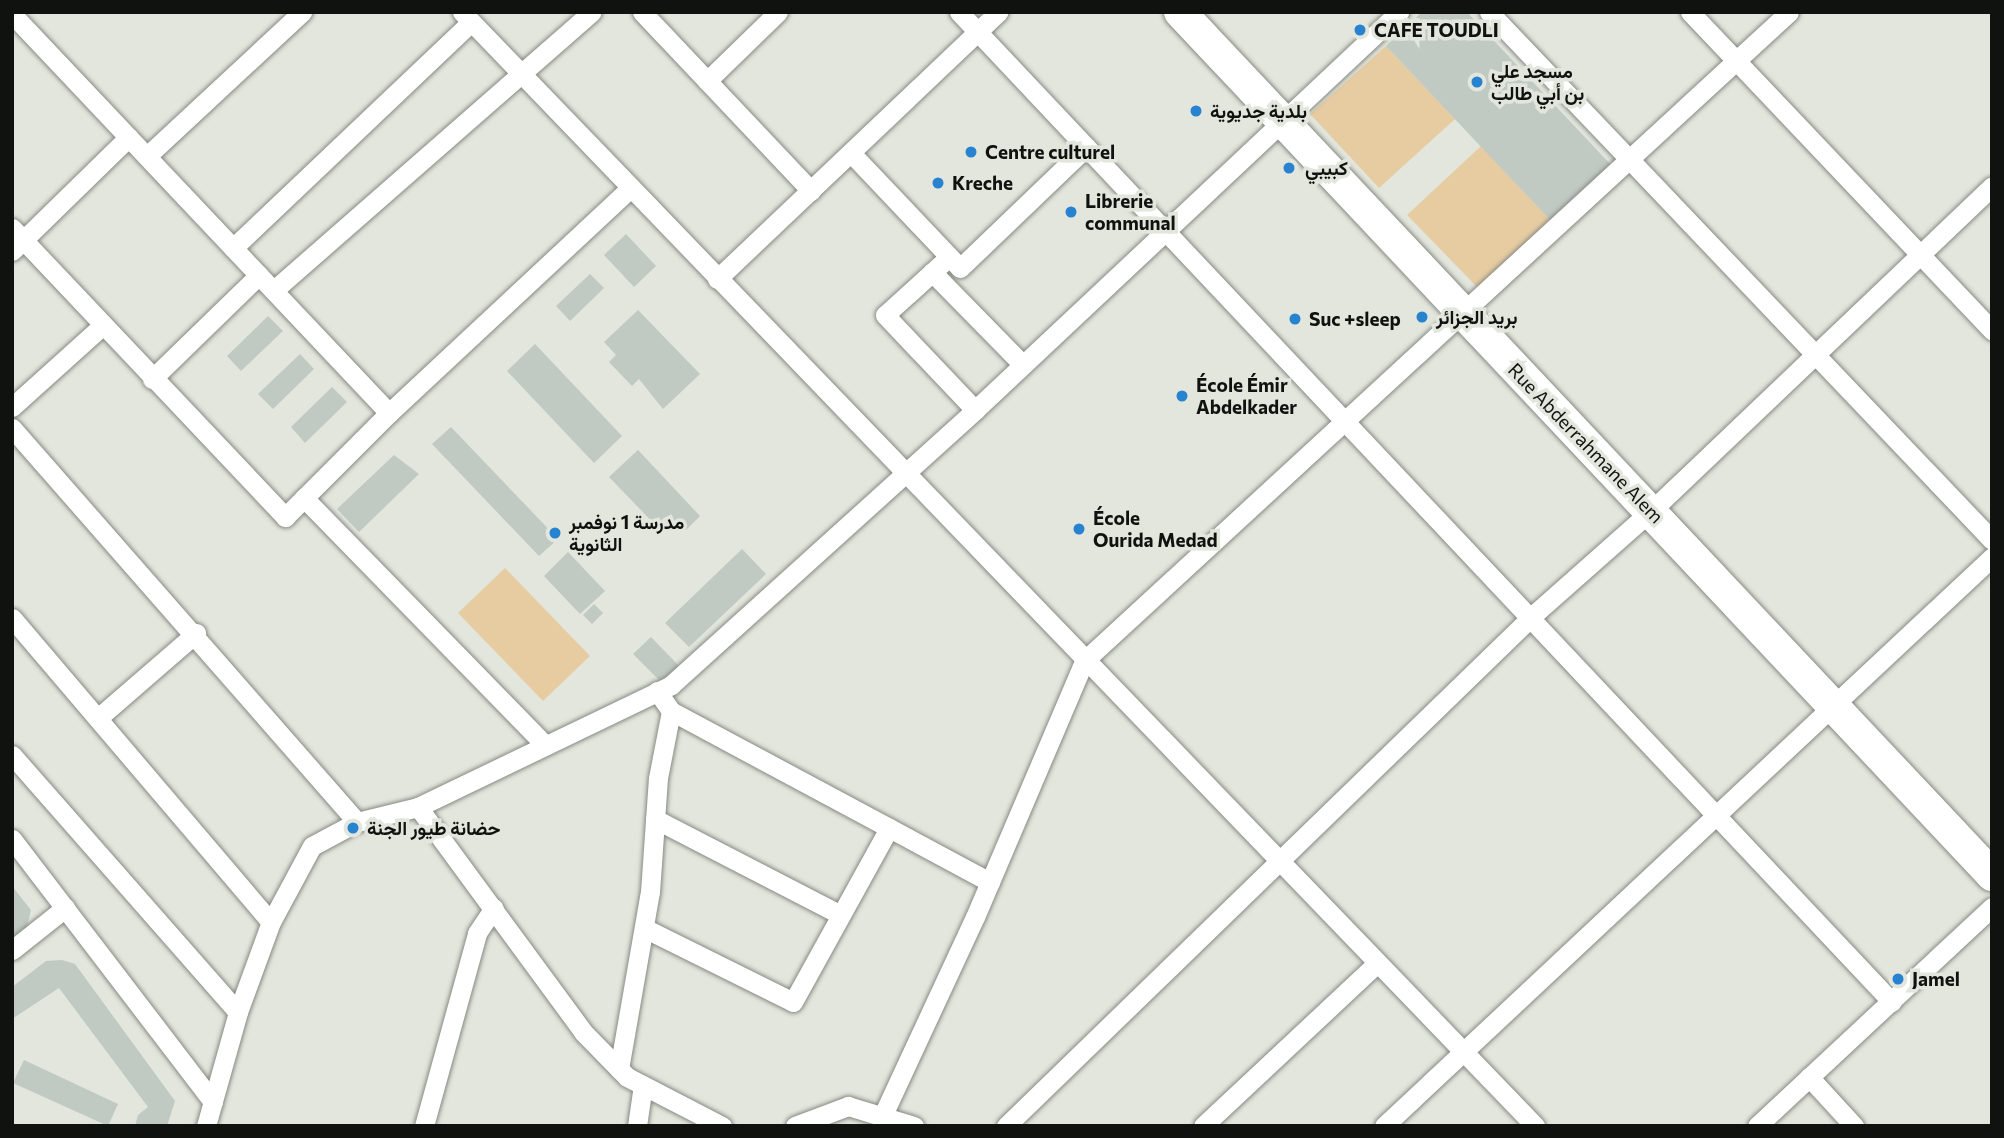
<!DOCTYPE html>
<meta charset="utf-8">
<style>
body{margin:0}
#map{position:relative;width:2004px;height:1138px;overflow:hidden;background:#e2e6dd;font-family:Commissioner,Vazirmatn,sans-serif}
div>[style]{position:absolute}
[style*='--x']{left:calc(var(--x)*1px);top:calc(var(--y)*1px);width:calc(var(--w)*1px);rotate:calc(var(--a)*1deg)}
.green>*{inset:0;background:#e7cca2}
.building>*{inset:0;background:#c1c9c3}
.roads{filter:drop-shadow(0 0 2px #868a82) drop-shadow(0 0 2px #868a82)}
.street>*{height:19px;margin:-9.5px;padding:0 9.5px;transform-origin:9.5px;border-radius:9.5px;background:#fff}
.primary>*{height:32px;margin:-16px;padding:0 16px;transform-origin:16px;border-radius:16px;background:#fff}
.dots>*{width:19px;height:19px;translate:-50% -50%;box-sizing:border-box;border:4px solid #e2e6dd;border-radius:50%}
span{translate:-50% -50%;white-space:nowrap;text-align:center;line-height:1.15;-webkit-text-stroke:7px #e2e6dd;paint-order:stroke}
.poi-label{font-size:19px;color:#10120f;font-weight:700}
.left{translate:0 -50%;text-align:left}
.street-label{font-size:19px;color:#10120f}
.frame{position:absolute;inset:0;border:14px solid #10120f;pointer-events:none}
</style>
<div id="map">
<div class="green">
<i style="clip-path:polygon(1386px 46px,1455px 119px,1379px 188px,1310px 114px)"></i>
<i style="clip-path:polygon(1481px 146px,1553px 223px,1481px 291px,1407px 215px)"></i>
<i style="clip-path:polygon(505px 568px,590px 656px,543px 701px,458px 613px)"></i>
</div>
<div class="building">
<i style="clip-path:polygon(1422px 12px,1467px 12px,1613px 167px,1553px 223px,1386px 46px)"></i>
<i style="clip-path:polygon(626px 234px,656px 266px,634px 287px,604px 255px)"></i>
<i style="clip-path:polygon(590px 274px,604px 288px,570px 321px,556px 306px)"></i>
<i style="clip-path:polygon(638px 310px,700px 374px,663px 409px,639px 379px,632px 386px,609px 362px,616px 355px,604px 342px)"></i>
<i style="clip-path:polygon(268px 316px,283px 331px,241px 371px,227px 356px)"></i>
<i style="clip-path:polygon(535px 344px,622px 436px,594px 463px,507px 371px)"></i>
<i style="clip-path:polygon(300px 354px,314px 369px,273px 409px,258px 394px)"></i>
<i style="clip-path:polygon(332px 387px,347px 402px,305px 443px,291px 427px)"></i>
<i style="clip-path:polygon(451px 427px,558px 539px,539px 556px,432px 444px)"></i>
<i style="clip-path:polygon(638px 450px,700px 516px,686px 530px,677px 520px,663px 533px,609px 477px)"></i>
<i style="clip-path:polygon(394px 455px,419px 474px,359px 532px,337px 509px)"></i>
<i style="clip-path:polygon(742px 549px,766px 574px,689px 647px,665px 623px)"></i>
<i style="clip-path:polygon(568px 552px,605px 591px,580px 614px,544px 576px)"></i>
<i style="clip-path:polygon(594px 604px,603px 613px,592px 624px,583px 615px)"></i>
<i style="clip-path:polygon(651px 637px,679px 666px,662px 683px,633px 654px)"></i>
<i style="clip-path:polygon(12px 886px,31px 910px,26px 931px,12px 943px)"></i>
<i style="clip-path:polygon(62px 960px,75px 964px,175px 1101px,167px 1126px,135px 1126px,138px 1115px,148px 1107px,59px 988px,12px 1019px,12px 987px,46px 961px)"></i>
<i style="clip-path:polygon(24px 1060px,118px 1104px,108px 1126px,13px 1083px)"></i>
</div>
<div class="roads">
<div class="street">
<i style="--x:462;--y:12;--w:1547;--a:46.07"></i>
<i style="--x:642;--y:12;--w:246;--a:46.6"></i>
<i style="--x:959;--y:12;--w:1360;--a:46.7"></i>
<i style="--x:1489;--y:12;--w:729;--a:46.39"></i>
<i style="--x:1690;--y:12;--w:439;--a:46.5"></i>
<i style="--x:12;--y:14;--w:549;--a:46.62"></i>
<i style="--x:707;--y:81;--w:99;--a:-44.2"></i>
<i style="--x:851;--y:153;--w:158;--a:46.5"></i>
<i style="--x:960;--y:268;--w:175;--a:-43.8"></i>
<i style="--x:147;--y:156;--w:212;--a:-42.9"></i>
<i style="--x:12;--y:228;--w:398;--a:46.6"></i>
<i style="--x:285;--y:517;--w:147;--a:-45"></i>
<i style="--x:389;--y:413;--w:330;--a:-43"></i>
<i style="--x:233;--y:248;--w:328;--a:-43.5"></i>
<i style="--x:12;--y:251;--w:163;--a:-44.3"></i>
<i style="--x:949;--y:257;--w:86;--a:137.8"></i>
<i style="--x:885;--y:315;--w:131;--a:46.5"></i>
<i style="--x:932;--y:272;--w:129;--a:45.6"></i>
<i style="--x:717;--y:279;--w:388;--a:-43.5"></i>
<i style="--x:274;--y:290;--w:422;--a:-41.2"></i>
<i style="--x:152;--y:379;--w:149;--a:-44.2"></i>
<i style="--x:12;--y:407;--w:121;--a:-42"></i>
<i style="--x:12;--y:428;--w:524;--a:48.79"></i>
<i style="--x:304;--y:498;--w:345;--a:45.7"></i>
<i style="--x:12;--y:618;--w:399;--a:49.6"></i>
<i style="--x:657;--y:691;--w:24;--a:55"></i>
<i style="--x:671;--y:711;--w:362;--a:28.2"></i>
<i style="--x:98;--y:718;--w:130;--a:-40.9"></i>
<i style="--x:12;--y:755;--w:342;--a:48.7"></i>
<i style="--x:418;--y:807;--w:279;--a:53.7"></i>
<i style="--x:583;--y:1032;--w:63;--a:45.6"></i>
<i style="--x:627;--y:1077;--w:107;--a:27.3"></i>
<i style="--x:655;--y:819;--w:209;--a:27.3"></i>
<i style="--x:12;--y:839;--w:331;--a:52.6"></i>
<i style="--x:644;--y:928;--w:166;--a:26.4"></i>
<i style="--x:793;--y:1002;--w:199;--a:-61.1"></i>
<i style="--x:12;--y:950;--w:68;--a:-38.4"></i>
<i style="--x:619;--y:1069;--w:180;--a:-80.1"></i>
<i style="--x:650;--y:892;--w:114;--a:-86"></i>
<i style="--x:658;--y:778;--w:68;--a:-79"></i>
<i style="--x:1809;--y:1077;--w:67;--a:47.4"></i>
<i style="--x:883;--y:1115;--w:218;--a:-65.1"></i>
<i style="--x:975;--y:917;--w:278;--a:-66.9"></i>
<i style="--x:1084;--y:661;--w:958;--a:-42.63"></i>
<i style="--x:206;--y:1126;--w:118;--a:-74.3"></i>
<i style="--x:238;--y:1012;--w:96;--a:-69.9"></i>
<i style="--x:271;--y:922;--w:86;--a:-61.7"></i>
<i style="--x:312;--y:846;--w:51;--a:-28.1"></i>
<i style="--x:357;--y:822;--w:63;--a:-13.8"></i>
<i style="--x:418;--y:807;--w:281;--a:-25.7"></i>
<i style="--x:671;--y:685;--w:410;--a:-42.1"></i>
<i style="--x:975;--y:410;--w:582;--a:-43.19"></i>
<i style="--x:424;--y:1126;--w:200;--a:-74.6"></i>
<i style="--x:477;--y:933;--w:30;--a:-56"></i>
<i style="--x:637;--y:1126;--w:41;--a:-81.7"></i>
<i style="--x:795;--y:1126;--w:57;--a:-20.7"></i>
<i style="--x:848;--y:1106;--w:69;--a:16.9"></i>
<i style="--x:1006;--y:1126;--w:731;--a:-44.11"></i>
<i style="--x:1531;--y:617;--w:160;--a:-41.5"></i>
<i style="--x:1651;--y:511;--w:471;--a:-43.6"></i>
<i style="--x:1203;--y:1126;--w:238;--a:-43.1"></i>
<i style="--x:1384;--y:1126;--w:833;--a:-43.1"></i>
<i style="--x:1757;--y:1126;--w:321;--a:-43"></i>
</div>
<div class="primary">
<i style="--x:1180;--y:12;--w:1185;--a:46.74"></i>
</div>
</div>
<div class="dots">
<i style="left:1360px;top:30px;background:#2782cf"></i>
<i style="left:1477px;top:82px;background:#2782cf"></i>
<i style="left:1196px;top:111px;background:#2782cf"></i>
<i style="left:971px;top:152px;background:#2782cf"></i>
<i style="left:1289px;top:168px;background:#2782cf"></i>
<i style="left:938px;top:183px;background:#2782cf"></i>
<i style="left:1071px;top:212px;background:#2782cf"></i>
<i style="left:1422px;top:317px;background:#2782cf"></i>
<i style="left:1295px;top:319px;background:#2782cf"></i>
<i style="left:1182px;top:396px;background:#2782cf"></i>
<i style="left:1079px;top:529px;background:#2782cf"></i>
<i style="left:555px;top:533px;background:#2782cf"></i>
<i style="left:353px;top:828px;background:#2782cf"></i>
<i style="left:1898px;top:979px;background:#2782cf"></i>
</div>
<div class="poi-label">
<span class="left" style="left:1374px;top:30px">CAFE TOUDLI</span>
<span class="left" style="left:1491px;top:82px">مسجد علي<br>بن أبي طالب</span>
<span class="left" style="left:1210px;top:111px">بلدية جديوية</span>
<span class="left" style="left:985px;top:152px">Centre culturel</span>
<span class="left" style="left:1305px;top:168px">كبيبي</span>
<span class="left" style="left:952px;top:183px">Kreche</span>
<span class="left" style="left:1085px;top:212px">Librerie<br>communal</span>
<span class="left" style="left:1436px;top:317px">بريد الجزائر</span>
<span class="left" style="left:1309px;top:319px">Suc +sleep</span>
<span class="left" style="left:1196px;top:396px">École Émir<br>Abdelkader</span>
<span class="left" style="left:1093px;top:529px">École<br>Ourida Medad</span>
<span class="left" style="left:569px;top:533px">مدرسة 1 نوفمبر<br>الثانوية</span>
<span class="left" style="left:367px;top:828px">حضانة طيور الجنة</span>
<span class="left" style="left:1912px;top:979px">Jamel</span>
</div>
<div class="street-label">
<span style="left:1586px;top:443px;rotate:46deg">Rue Abderrahmane Alem</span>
</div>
<div class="frame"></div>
</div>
